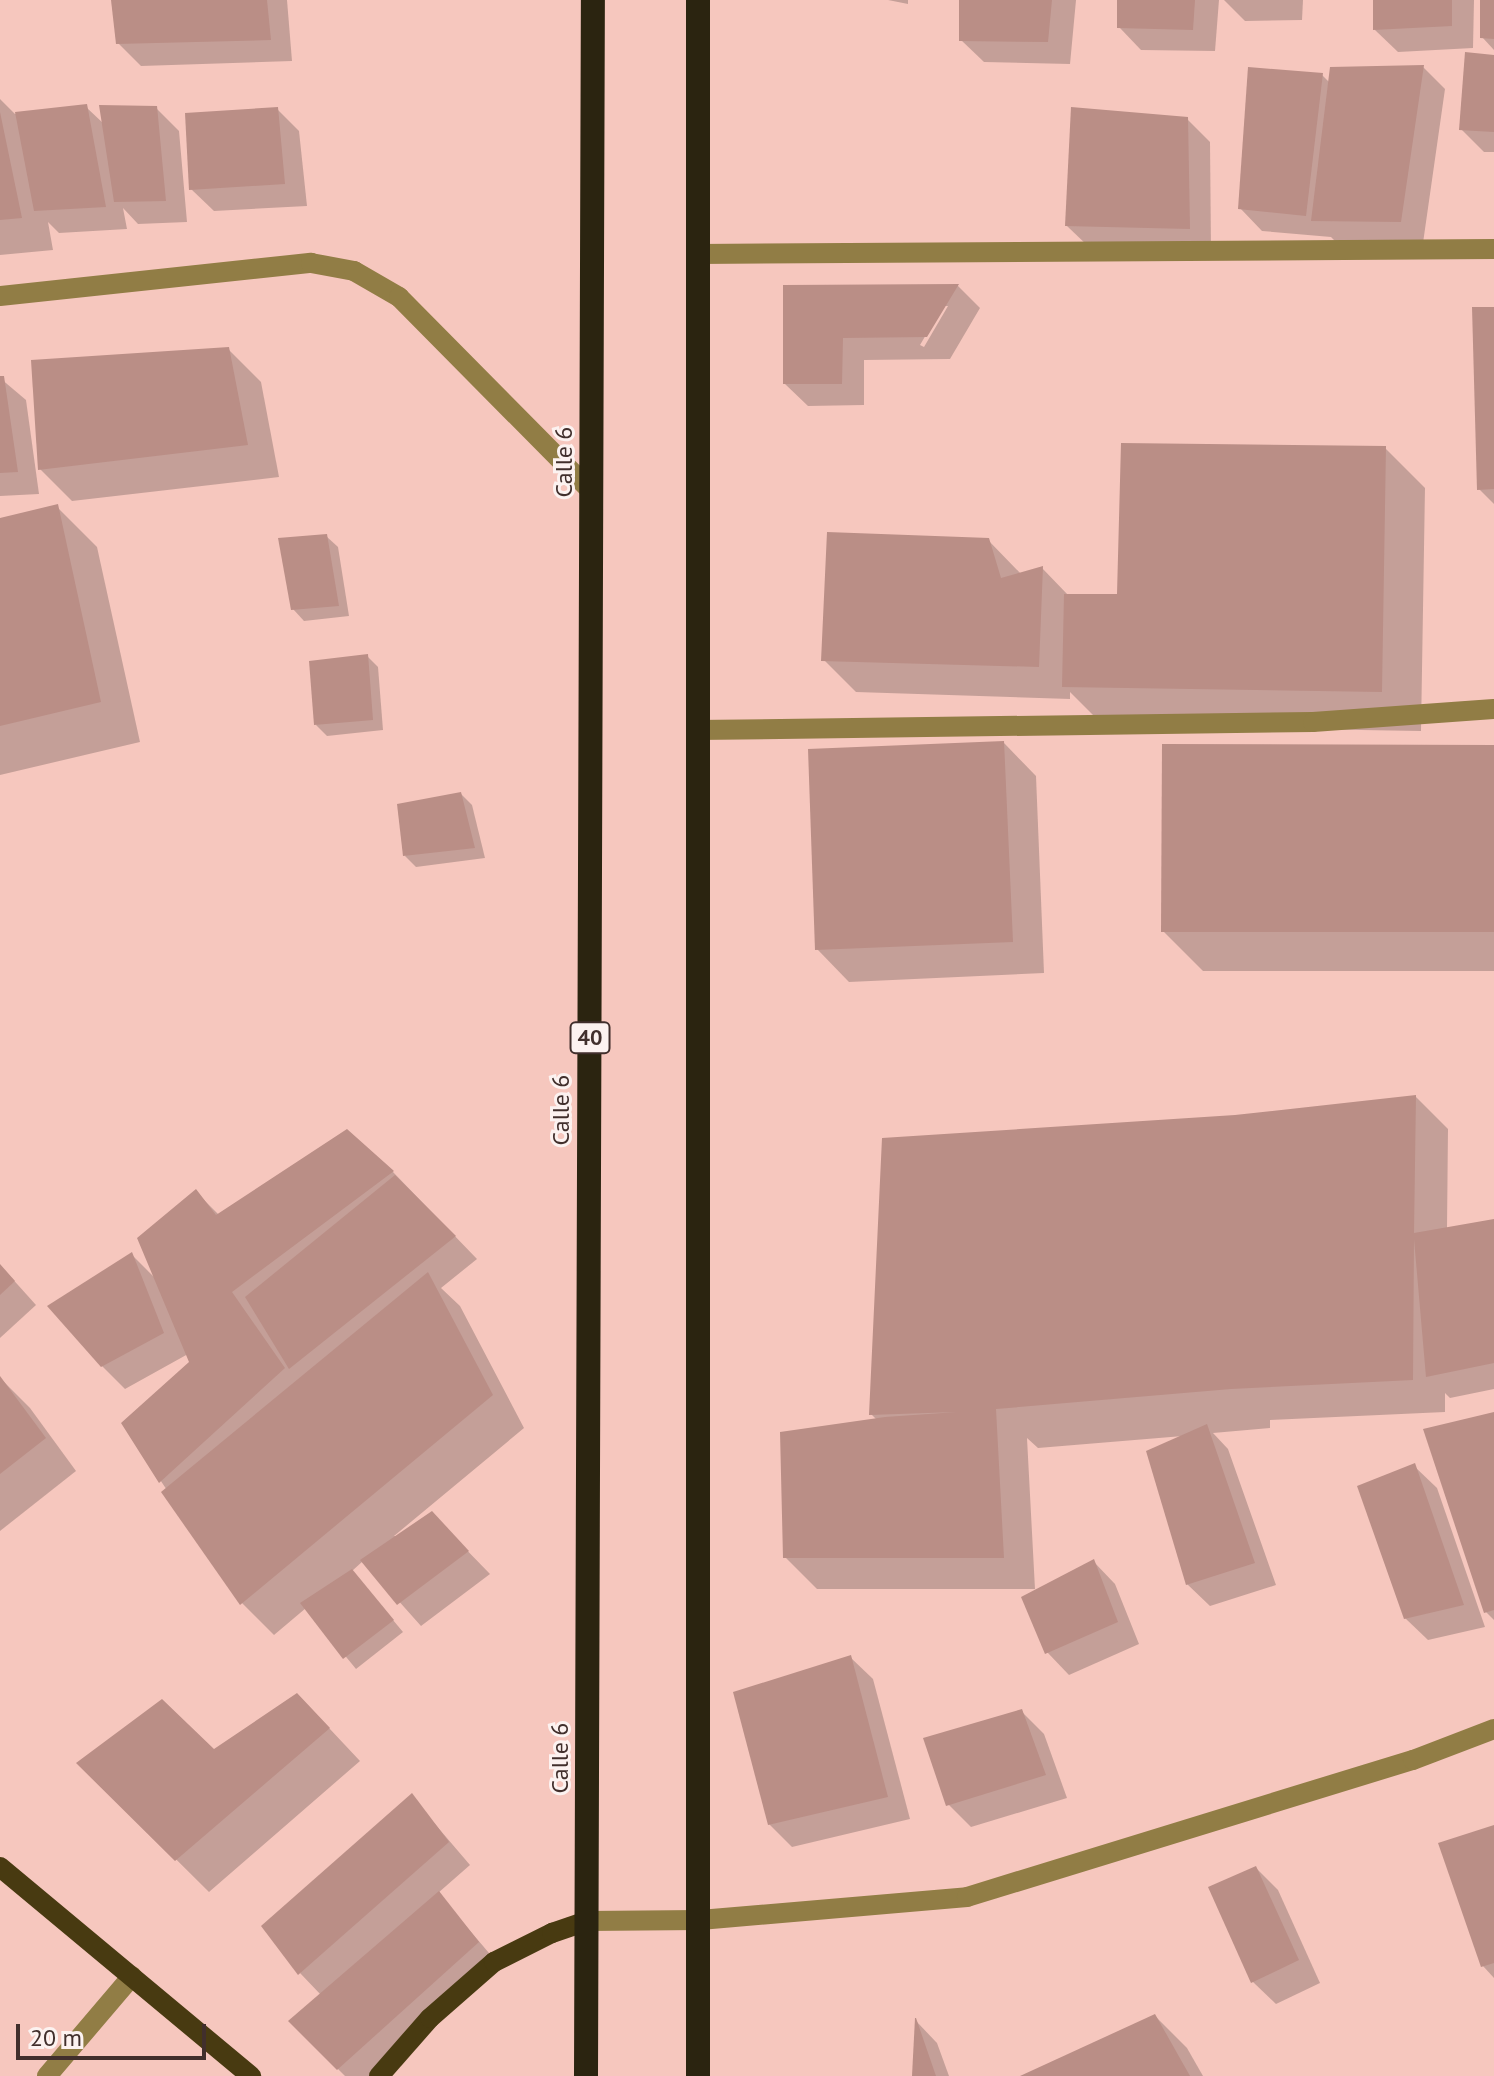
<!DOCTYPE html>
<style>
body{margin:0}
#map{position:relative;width:1494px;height:2076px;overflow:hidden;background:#f6c7be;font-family:"PT Sans",sans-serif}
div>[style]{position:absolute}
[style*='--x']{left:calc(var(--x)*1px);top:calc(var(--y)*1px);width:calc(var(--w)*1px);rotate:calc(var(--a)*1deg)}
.shadow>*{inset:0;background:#0003}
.building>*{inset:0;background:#ba8e86}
.minor>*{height:20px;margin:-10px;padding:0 10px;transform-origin:10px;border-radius:10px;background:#917d45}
.major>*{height:20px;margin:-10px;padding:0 10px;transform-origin:10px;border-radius:10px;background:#483a11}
.highway>*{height:24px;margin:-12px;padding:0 12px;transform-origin:12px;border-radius:12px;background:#2b2410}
span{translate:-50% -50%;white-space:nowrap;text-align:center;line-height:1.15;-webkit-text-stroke:6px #fcf2f0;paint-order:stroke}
.shield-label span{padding:2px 6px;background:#fcf2f0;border:2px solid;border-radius:6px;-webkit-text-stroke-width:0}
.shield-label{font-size:22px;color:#412f2c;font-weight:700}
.street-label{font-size:24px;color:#412f2c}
.scale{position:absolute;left:16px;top:2024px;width:190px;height:36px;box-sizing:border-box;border:4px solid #412f2c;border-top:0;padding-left:10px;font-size:24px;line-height:28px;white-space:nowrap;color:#412f2c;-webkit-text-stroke:6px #fcf2f0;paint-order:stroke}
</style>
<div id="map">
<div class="shadow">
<i style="clip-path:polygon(113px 0,287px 0,292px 61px,141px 66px,118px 43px)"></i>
<i style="clip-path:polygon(888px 0,908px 0,908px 4px)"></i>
<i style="clip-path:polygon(961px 0,1076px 0,1070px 64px,984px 62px,961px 40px)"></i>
<i style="clip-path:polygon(1119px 0,1219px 0,1215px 51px,1141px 50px,1119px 27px)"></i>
<i style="clip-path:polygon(1224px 0,1303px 0,1302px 20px,1245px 21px)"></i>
<i style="clip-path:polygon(1375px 0,1474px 0,1473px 48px,1398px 52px,1375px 30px)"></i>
<i style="clip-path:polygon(1482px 0,1494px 0,1494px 50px,1482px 37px)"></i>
<i style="clip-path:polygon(1494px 57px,1494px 152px,1484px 152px,1461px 129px)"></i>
<i style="clip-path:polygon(1423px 67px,1445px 89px,1423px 243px,1336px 242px,1331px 237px,1262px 231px,1240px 208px,1322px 75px,1330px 83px)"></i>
<i style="clip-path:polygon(0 99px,15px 114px,86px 107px,104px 124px,156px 108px,179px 131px,187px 222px,138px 224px,123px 208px,127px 229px,59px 233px,48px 222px,53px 250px,0 255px)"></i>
<i style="clip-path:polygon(277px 109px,299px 131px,307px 206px,214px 211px,191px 189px)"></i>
<i style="clip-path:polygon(1187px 119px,1210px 142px,1211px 251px,1090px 248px,1067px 226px)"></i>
<i style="clip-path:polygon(evenodd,958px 286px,980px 308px,950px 359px,864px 360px,864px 405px,808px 406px,785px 384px,785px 287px,958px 286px,943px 306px,948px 306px,924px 347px,920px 345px,943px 306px)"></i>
<i style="clip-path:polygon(1494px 309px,1494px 504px,1479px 489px)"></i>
<i style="clip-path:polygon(228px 349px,261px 382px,279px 477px,72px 501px,40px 469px)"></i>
<i style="clip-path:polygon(0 378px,26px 400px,39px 494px,0 496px)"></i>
<i style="clip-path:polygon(1385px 448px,1425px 488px,1421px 731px,1104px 726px,1070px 692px,1070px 699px,856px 692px,824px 660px,988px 540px,1021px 574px,1042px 568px,1069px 596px,1119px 596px)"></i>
<i style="clip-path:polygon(57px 507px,97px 547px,140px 742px,0 775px,0 520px)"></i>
<i style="clip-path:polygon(326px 536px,338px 547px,349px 616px,304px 621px,293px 609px)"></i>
<i style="clip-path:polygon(367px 656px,378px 667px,383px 730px,327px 736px,316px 725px)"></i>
<i style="clip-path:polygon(1004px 743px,1036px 776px,1044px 973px,849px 982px,817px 949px)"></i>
<i style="clip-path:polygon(1494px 747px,1494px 971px,1203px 971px,1163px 931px)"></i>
<i style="clip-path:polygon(461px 794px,472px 805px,485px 858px,416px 867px,405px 856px)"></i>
<i style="clip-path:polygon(1416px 1097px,1448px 1129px,1447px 1229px,1494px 1221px,1494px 1389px,1450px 1398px,1445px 1393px,1445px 1412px,1270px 1420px,1270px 1428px,1213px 1433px,1228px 1449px,1276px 1585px,1210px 1606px,1187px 1584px,1183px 1436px,1038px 1448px,1027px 1438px,1035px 1589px,817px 1589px,785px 1557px,879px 1422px,871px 1414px,1235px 1117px)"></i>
<i style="clip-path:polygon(347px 1132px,393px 1172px,477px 1259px,441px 1288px,460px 1306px,524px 1428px,394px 1536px,454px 1537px,490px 1574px,421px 1626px,363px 1561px,352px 1571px,403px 1632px,356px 1669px,306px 1608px,274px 1635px,242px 1603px,123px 1424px,192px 1363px,188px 1354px,125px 1389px,102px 1366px,132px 1255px,156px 1279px,196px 1192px,219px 1215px)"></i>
<i style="clip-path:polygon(0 1265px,36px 1305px,0 1338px)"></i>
<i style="clip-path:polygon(0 1378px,30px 1408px,76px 1471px,0 1531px)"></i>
<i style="clip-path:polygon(1494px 1414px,1494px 1620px,1486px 1612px)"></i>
<i style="clip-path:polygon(1414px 1466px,1437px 1488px,1485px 1627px,1428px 1640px,1405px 1618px)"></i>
<i style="clip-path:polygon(1093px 1561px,1115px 1584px,1139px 1644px,1069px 1675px,1047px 1652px)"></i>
<i style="clip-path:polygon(850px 1657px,873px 1679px,910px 1819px,792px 1847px,769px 1824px)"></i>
<i style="clip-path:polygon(1021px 1711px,1044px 1734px,1067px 1798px,971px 1827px,948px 1804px)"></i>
<i style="clip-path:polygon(329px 1728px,360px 1761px,209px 1892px,79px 1763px,213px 1752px)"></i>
<i style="clip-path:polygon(411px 1796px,470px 1865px,438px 1893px,500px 1966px,378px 2076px,345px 2076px,290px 2021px,321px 1995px,300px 1973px)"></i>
<i style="clip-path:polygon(1494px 1827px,1494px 1978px,1483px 1966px)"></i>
<i style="clip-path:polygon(1256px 1868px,1278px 1890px,1320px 1983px,1276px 2004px,1253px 1982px)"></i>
<i style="clip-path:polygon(1155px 2016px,1187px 2048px,1203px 2076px,1025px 2076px)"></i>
<i style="clip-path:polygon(917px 2022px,937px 2043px,949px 2076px,914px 2076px)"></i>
</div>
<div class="building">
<i style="clip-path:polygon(111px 0,267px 0,271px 40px,116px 44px)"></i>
<i style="clip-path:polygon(959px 0,1052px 0,1048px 42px,959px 41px)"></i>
<i style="clip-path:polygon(1117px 0,1195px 0,1193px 30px,1117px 28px)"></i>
<i style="clip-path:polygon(1373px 0,1452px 0,1452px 26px,1373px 30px)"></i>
<i style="clip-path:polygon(1480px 0,1494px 0,1494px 39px,1480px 38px)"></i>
<i style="clip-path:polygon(1465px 52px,1494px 55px,1494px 132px,1459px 130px)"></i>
<i style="clip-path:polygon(1424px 65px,1401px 222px,1311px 221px,1330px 67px)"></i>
<i style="clip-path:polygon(1248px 67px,1323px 73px,1306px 216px,1238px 209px)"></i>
<i style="clip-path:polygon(87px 104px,106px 207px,34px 211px,15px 112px)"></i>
<i style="clip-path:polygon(99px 105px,157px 106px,166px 201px,114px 202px)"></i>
<i style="clip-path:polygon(278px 107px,285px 184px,189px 190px,185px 113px)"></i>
<i style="clip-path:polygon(1071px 107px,1188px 117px,1190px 229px,1065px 226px)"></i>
<i style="clip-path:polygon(0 112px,22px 218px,0 220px)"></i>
<i style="clip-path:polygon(959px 284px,927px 337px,843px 338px,842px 384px,783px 384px,783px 285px)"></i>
<i style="clip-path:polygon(1472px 307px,1494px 307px,1494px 489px,1477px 490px)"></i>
<i style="clip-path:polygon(229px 347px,248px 445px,38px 470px,31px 360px)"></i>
<i style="clip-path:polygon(0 376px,4px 376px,18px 472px,0 473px)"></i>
<i style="clip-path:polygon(1121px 443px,1386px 446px,1382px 692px,1062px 687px,1064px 594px,1117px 594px)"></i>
<i style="clip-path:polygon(58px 504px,101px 702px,0 726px,0 518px)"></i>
<i style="clip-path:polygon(827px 532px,989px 538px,1001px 578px,1043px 566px,1039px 667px,821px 661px)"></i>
<i style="clip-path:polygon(327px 534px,339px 606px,291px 610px,278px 538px)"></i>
<i style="clip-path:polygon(368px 654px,373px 720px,314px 725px,309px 661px)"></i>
<i style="clip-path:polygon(1004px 741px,1013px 942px,815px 950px,808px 749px)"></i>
<i style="clip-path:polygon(1162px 744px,1494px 745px,1494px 932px,1161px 932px)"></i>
<i style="clip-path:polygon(461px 792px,475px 848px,403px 856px,397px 804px)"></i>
<i style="clip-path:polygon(1416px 1095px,1414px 1233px,1494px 1219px,1494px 1363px,1426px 1377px,1414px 1239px,1413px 1380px,1231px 1389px,996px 1409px,1004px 1558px,783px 1558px,780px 1432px,885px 1417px,957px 1412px,869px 1415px,882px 1138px,1235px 1115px)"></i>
<i style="clip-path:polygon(347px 1129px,394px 1171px,232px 1292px,285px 1368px,159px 1483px,121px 1423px,189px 1362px,137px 1238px,196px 1189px,216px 1215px)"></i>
<i style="clip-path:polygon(395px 1175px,456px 1236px,289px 1369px,245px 1297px)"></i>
<i style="clip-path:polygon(132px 1252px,164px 1333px,101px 1367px,47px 1306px)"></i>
<i style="clip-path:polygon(0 1264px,15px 1281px,0 1295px)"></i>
<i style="clip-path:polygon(428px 1272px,493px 1395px,240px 1605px,161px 1492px)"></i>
<i style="clip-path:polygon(0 1376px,46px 1438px,0 1474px)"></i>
<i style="clip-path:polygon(1494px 1412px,1494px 1610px,1484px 1613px,1423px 1429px)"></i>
<i style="clip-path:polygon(1207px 1424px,1255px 1563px,1186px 1585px,1146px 1451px)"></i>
<i style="clip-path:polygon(1415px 1463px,1464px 1605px,1404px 1619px,1357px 1486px)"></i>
<i style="clip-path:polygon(432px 1511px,469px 1551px,397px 1605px,360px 1560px)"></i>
<i style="clip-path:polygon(1094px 1559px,1118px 1622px,1045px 1654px,1021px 1597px)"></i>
<i style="clip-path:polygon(352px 1569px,394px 1620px,343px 1659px,300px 1603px)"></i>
<i style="clip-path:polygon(851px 1655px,888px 1797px,768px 1825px,733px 1692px)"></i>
<i style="clip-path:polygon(297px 1693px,330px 1728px,175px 1861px,76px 1763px,162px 1699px,214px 1749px)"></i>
<i style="clip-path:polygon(1022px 1709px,1046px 1775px,946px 1806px,923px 1738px)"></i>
<i style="clip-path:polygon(412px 1793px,449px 1842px,298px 1975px,261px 1926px)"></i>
<i style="clip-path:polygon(1494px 1825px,1494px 1963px,1481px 1967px,1438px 1843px)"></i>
<i style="clip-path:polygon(1256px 1866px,1299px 1960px,1251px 1983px,1208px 1887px)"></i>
<i style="clip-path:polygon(439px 1891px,479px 1942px,337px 2070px,288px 2021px)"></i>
<i style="clip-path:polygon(1155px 2014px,1190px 2076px,1020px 2076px)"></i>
<i style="clip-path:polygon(915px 2018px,916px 2018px,936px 2076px,912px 2076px)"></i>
</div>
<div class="minor">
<i style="--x:698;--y:254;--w:796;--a:-0.36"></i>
<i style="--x:0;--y:296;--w:313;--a:-6.1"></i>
<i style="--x:311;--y:263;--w:44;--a:10.5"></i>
<i style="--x:354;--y:271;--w:52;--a:30"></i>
<i style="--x:399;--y:297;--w:273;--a:45.3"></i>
<i style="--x:697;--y:730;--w:616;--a:-0.74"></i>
<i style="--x:1313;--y:722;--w:181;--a:-4.1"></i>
<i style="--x:587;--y:1921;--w:113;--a:-0.5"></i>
<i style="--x:700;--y:1920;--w:268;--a:-4.9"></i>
<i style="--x:967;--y:1897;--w:467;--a:-17.1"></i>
<i style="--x:1413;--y:1760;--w:87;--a:-20.9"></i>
<i style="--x:47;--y:2076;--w:131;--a:-49.6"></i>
</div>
<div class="major">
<i style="--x:0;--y:1867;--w:327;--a:39.8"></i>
<i style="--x:379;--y:2076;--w:77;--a:-48.7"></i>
<i style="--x:430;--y:2018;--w:85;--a:-41.2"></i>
<i style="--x:494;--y:1962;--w:65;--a:-26.6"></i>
<i style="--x:552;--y:1933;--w:37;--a:-19"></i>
</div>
<div class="highway">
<i style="--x:698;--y:0;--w:2076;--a:90"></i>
<i style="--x:586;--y:2076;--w:2076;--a:-89.81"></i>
</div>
<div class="shield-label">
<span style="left:590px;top:1038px">40</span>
</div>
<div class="street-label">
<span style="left:564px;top:462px;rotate:-90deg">Calle 6</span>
<span style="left:561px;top:1110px;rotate:-90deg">Calle 6</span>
<span style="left:560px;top:1758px;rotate:-90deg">Calle 6</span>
</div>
<div class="scale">20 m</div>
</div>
